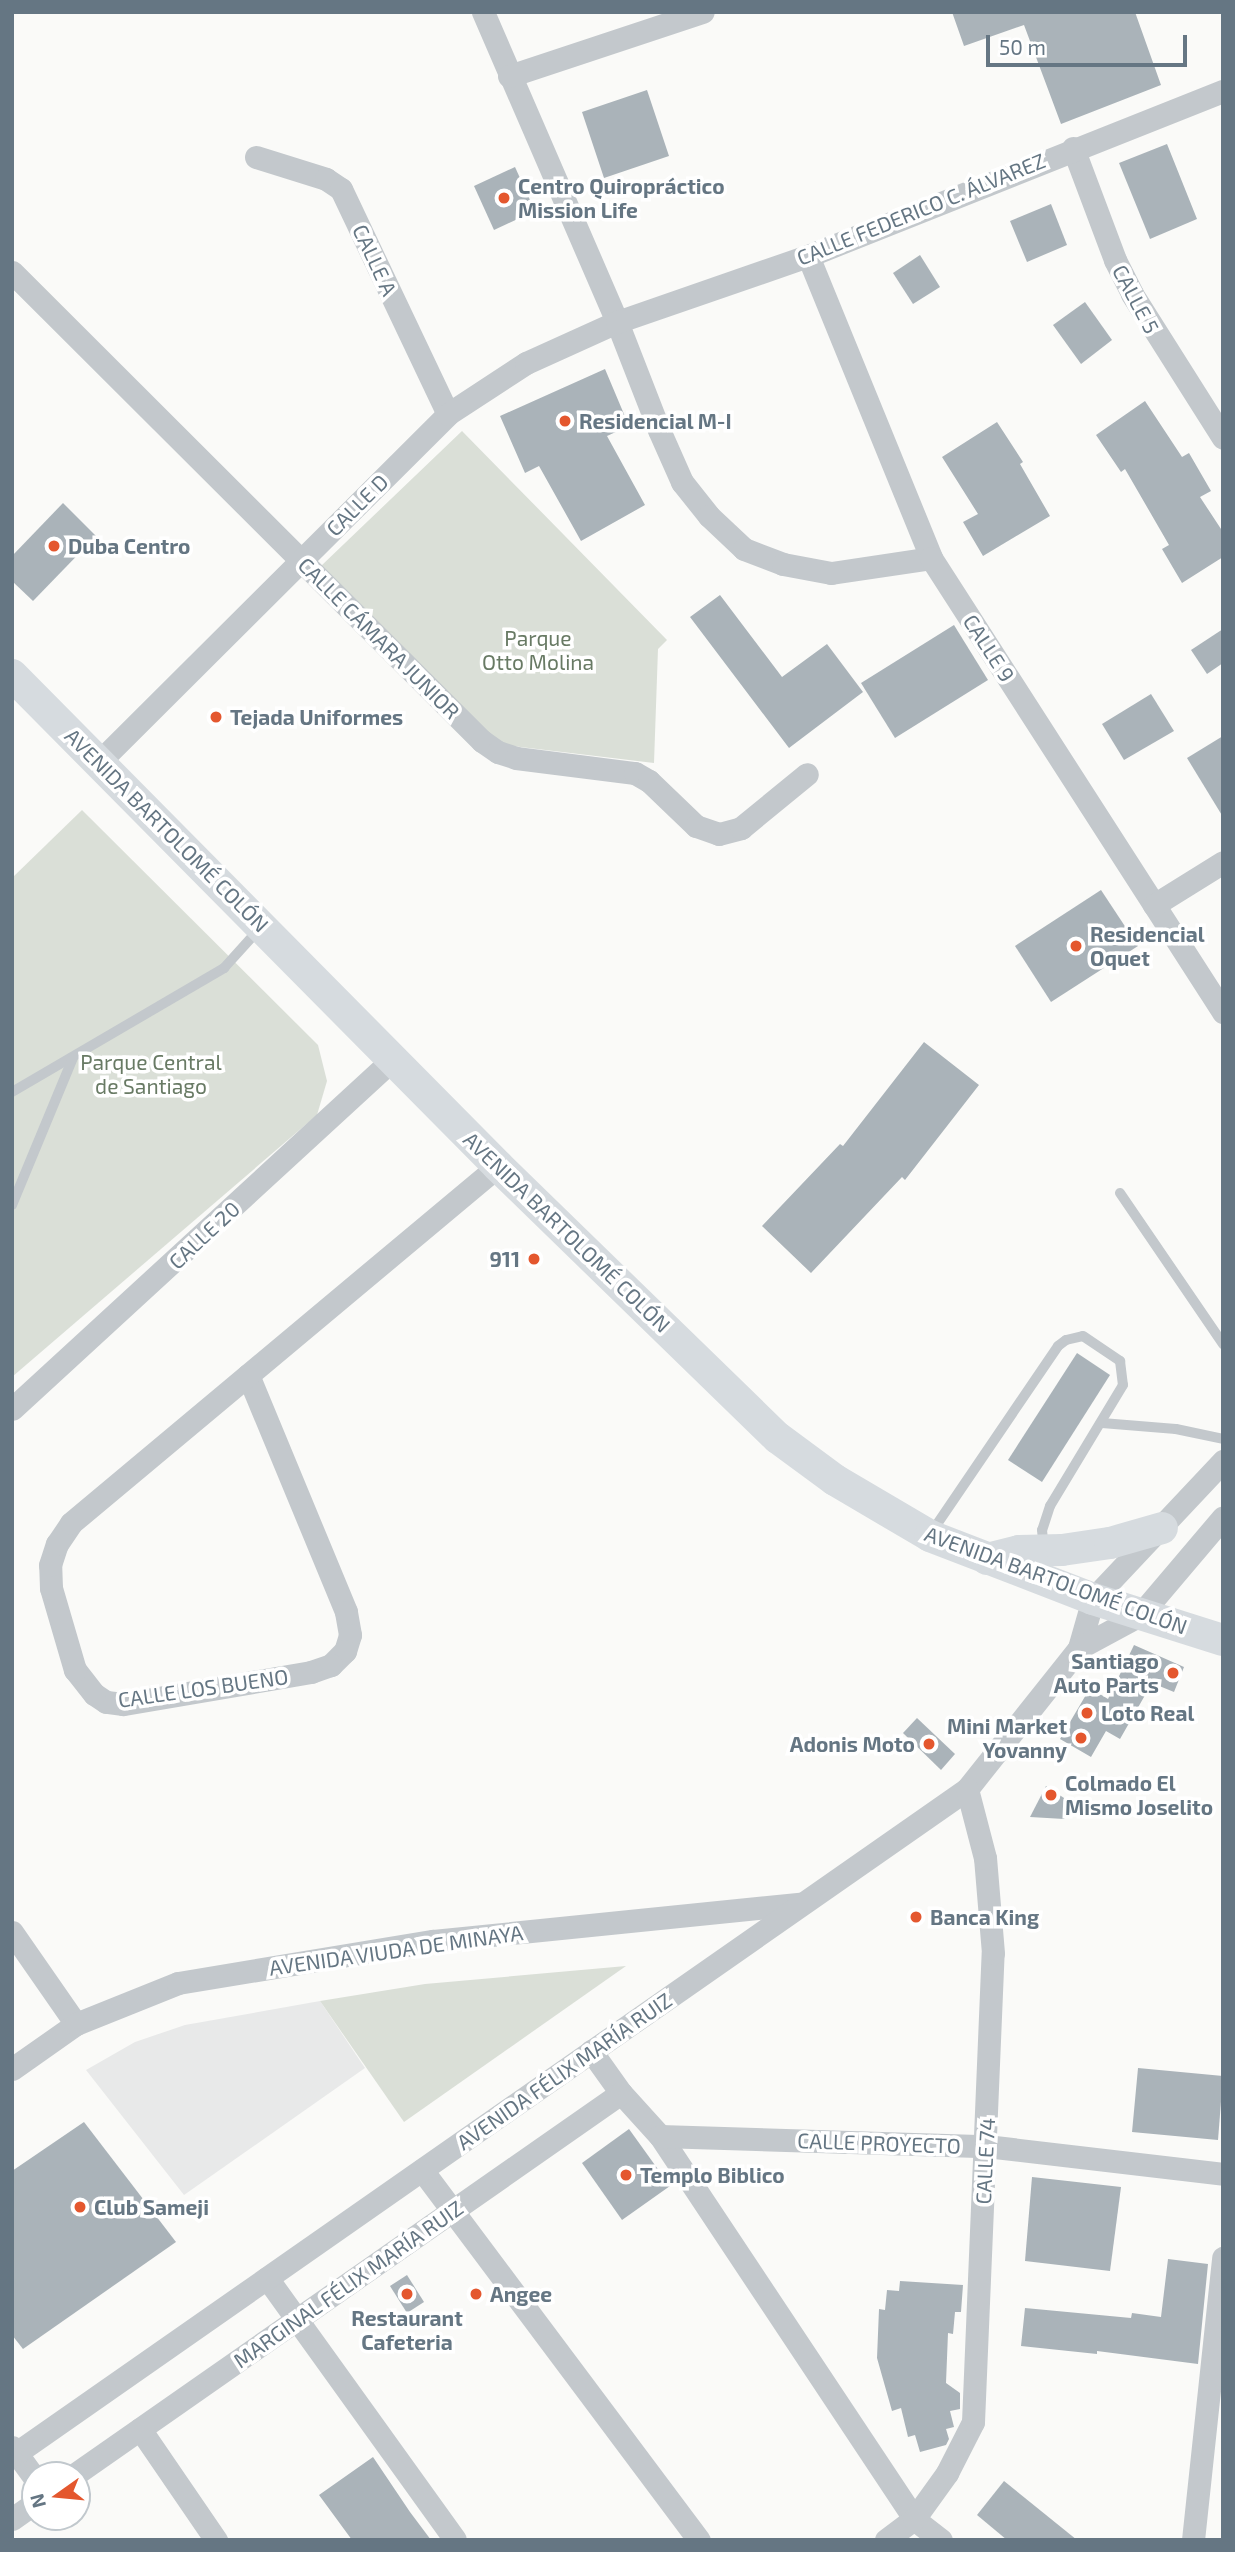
<!DOCTYPE html>
<meta charset="utf-8">
<style>
body{margin:0}
#map{position:relative;width:1235px;height:2552px;overflow:hidden;background:#fafaf8;font-family:"Exo 2",sans-serif}
div>[style]{position:absolute}
[style*='--x']{left:calc(var(--x)*1px);top:calc(var(--y)*1px);width:calc(var(--w)*1px);rotate:calc(var(--a)*1deg)}
.built>*{inset:0;background:#e8e9e9}
.green>*{inset:0;background:#dadfd7}
.building>*{inset:0;background:#aab3b9}
.service>*{height:10px;margin:-5px;padding:0 5px;transform-origin:5px;border-radius:5px;background:#c3c8cc}
.minor>*{height:23px;margin:-11.5px;padding:0 11.5px;transform-origin:11.5px;border-radius:11.5px;background:#c3c8cc}
.secondary>*{height:32px;margin:-16px;padding:0 16px;transform-origin:16px;border-radius:16px;background:#d6dbdf}
.dots>*{width:19px;height:19px;translate:-50% -50%;box-sizing:border-box;border:4px solid #fff;border-radius:50%}
span{translate:-50% -50%;white-space:nowrap;text-align:center;line-height:1.15;-webkit-text-stroke:7px #fff;paint-order:stroke}
.poi-label{font-size:21px;color:#657683;font-weight:700}
.left{translate:0 -50%;text-align:left}
.right{translate:-100% -50%;text-align:right}
.street-label{font-size:21px;color:#657683}
.park-label{font-size:21px;color:#687a64}
.frame{position:absolute;inset:0;border:14px solid #657683;pointer-events:none}
.north{position:absolute;left:21px;top:2461px;width:70px;height:70px;box-sizing:border-box;background:#fff;border:2px solid #c1c8cd;border-radius:50%;rotate:255deg;font-size:19px;font-weight:700;line-height:28px;text-align:center;color:#657683}
.north::after{content:'';display:block;margin:auto;width:24px;height:32px;background:#e4572e;clip-path:polygon(50% 0,100% 100%,50% 72%,0 100%)}
.scale{position:absolute;left:986px;top:35px;width:201px;height:32px;box-sizing:border-box;border:4px solid #657683;border-top:0;padding-left:9px;font-size:21px;line-height:24px;white-space:nowrap;color:#657683;-webkit-text-stroke:5px #fff;paint-order:stroke}
</style>
<div id="map">
<div class="built">
<i style="clip-path:polygon(320px 2001px,365px 2068px,184px 2195px,86px 2070px,135px 2042px,185px 2025px)"></i>
</div>
<div class="green">
<i style="clip-path:polygon(462px 431px,667px 640px,658px 649px,654px 763px,504px 745px,492px 740px,321px 566px)"></i>
<i style="clip-path:polygon(82px 810px,318px 1045px,327px 1081px,317px 1115px,12px 1377px,12px 878px)"></i>
<i style="clip-path:polygon(626px 1966px,404px 2122px,320px 2001px,425px 1984px)"></i>
</div>
<div class="building">
<i style="clip-path:polygon(952px 12px,1135px 12px,1161px 85px,1061px 124px,1024px 25px,964px 46px)"></i>
<i style="clip-path:polygon(647px 90px,669px 156px,604px 178px,582px 112px)"></i>
<i style="clip-path:polygon(1167px 144px,1197px 219px,1150px 239px,1119px 163px)"></i>
<i style="clip-path:polygon(515px 167px,535px 211px,494px 230px,474px 186px)"></i>
<i style="clip-path:polygon(1051px 204px,1067px 245px,1027px 262px,1010px 221px)"></i>
<i style="clip-path:polygon(920px 255px,940px 287px,913px 304px,893px 273px)"></i>
<i style="clip-path:polygon(1085px 302px,1112px 340px,1081px 364px,1053px 325px)"></i>
<i style="clip-path:polygon(605px 369px,629px 426px,607px 436px,645px 505px,581px 541px,539px 466px,525px 473px,500px 416px)"></i>
<i style="clip-path:polygon(1145px 401px,1182px 457px,1189px 453px,1211px 491px,1200px 497px,1223px 532px,1223px 557px,1182px 583px,1162px 549px,1169px 545px,1125px 469px,1121px 472px,1096px 435px)"></i>
<i style="clip-path:polygon(997px 422px,1023px 462px,1020px 464px,1050px 516px,983px 556px,963px 522px,978px 514px,942px 457px)"></i>
<i style="clip-path:polygon(63px 503px,96px 536px,33px 601px,12px 581px,12px 556px)"></i>
<i style="clip-path:polygon(720px 595px,782px 677px,827px 644px,863px 692px,789px 748px,690px 617px)"></i>
<i style="clip-path:polygon(954px 625px,988px 680px,895px 738px,861px 683px)"></i>
<i style="clip-path:polygon(1223px 629px,1223px 663px,1207px 674px,1191px 650px)"></i>
<i style="clip-path:polygon(1151px 694px,1174px 731px,1124px 760px,1102px 724px)"></i>
<i style="clip-path:polygon(1223px 736px,1223px 817px,1187px 758px)"></i>
<i style="clip-path:polygon(1101px 890px,1138px 946px,1051px 1002px,1015px 946px)"></i>
<i style="clip-path:polygon(924px 1042px,979px 1085px,905px 1180px,902px 1177px,811px 1273px,762px 1226px,840px 1144px,843px 1146px)"></i>
<i style="clip-path:polygon(1077px 1353px,1110px 1375px,1042px 1482px,1008px 1460px)"></i>
<i style="clip-path:polygon(1134px 1645px,1184px 1667px,1174px 1692px,1152px 1683px,1120px 1739px,1106px 1731px,1091px 1757px,1060px 1739px,1090px 1688px,1108px 1699px)"></i>
<i style="clip-path:polygon(917px 1718px,955px 1754px,941px 1770px,903px 1733px)"></i>
<i style="clip-path:polygon(1046px 1786px,1073px 1804px,1064px 1819px,1030px 1817px)"></i>
<i style="clip-path:polygon(1138px 2068px,1223px 2076px,1218px 2140px,1132px 2132px)"></i>
<i style="clip-path:polygon(84px 2122px,176px 2242px,23px 2349px,12px 2335px,12px 2171px)"></i>
<i style="clip-path:polygon(629px 2129px,670px 2186px,622px 2220px,582px 2163px)"></i>
<i style="clip-path:polygon(1032px 2177px,1121px 2187px,1110px 2271px,1025px 2261px)"></i>
<i style="clip-path:polygon(1168px 2259px,1208px 2264px,1198px 2364px,1097px 2351px,1097px 2354px,1021px 2346px,1025px 2308px,1131px 2318px,1132px 2313px,1161px 2317px)"></i>
<i style="clip-path:polygon(407px 2275px,424px 2302px,407px 2313px,390px 2286px)"></i>
<i style="clip-path:polygon(900px 2281px,963px 2285px,961px 2312px,955px 2312px,953px 2334px,948px 2333px,946px 2383px,960px 2393px,960px 2409px,950px 2411px,954px 2427px,946px 2429px,949px 2439px,946px 2445px,920px 2452px,915px 2435px,908px 2437px,901px 2408px,892px 2411px,877px 2358px,879px 2309px,885px 2310px,887px 2290px,899px 2291px)"></i>
<i style="clip-path:polygon(373px 2457px,410px 2512px,431px 2540px,352px 2540px,319px 2495px)"></i>
<i style="clip-path:polygon(1004px 2481px,1077px 2540px,1007px 2540px,977px 2515px)"></i>
</div>
<div class="service">
<i style="--x:12;--y:1092;--w:246;--a:-30.3"></i>
<i style="--x:224;--y:968;--w:54;--a:-48"></i>
<i style="--x:1120;--y:1193;--w:183;--a:55.7"></i>
<i style="--x:12;--y:1205;--w:159;--a:-67.5"></i>
<i style="--x:1102;--y:1423;--w:74;--a:4.6"></i>
<i style="--x:1176;--y:1429;--w:48;--a:12"></i>
<i style="--x:931;--y:1533;--w:226;--a:-55.8"></i>
<i style="--x:1058;--y:1346;--w:10;--a:-37"></i>
<i style="--x:1066;--y:1340;--w:17;--a:-13"></i>
<i style="--x:1083;--y:1336;--w:45;--a:34"></i>
<i style="--x:1120;--y:1361;--w:24;--a:83"></i>
<i style="--x:1123;--y:1385;--w:141;--a:121.1"></i>
<i style="--x:1050;--y:1506;--w:25;--a:108"></i>
<i style="--x:1042;--y:1530;--w:18;--a:84"></i>
</div>
<div class="minor">
<i style="--x:483;--y:12;--w:338;--a:66.6"></i>
<i style="--x:617;--y:322;--w:116;--a:68.7"></i>
<i style="--x:659;--y:430;--w:57;--a:66.1"></i>
<i style="--x:682;--y:482;--w:43;--a:51.5"></i>
<i style="--x:709;--y:516;--w:48;--a:43.3"></i>
<i style="--x:744;--y:549;--w:42;--a:21"></i>
<i style="--x:783;--y:564;--w:49;--a:10.6"></i>
<i style="--x:831;--y:573;--w:101;--a:-8.5"></i>
<i style="--x:509;--y:76;--w:204;--a:-18.3"></i>
<i style="--x:1073;--y:148;--w:120;--a:69.4"></i>
<i style="--x:1115;--y:260;--w:38;--a:63"></i>
<i style="--x:1132;--y:294;--w:170;--a:57.7"></i>
<i style="--x:256;--y:157;--w:73;--a:17.4"></i>
<i style="--x:326;--y:179;--w:18;--a:34"></i>
<i style="--x:341;--y:189;--w:249;--a:64.6"></i>
<i style="--x:808;--y:256;--w:326;--a:67.8"></i>
<i style="--x:931;--y:558;--w:540;--a:57.25"></i>
<i style="--x:12;--y:272;--w:664;--a:44.94"></i>
<i style="--x:482;--y:741;--w:19;--a:35"></i>
<i style="--x:498;--y:752;--w:19;--a:18"></i>
<i style="--x:516;--y:758;--w:120;--a:7.2"></i>
<i style="--x:635;--y:773;--w:16;--a:30"></i>
<i style="--x:649;--y:781;--w:65;--a:43.8"></i>
<i style="--x:696;--y:826;--w:24;--a:19"></i>
<i style="--x:719;--y:834;--w:23;--a:-15"></i>
<i style="--x:741;--y:828;--w:85;--a:-39.3"></i>
<i style="--x:99;--y:762;--w:493;--a:-44.9"></i>
<i style="--x:448;--y:414;--w:93;--a:-33.2"></i>
<i style="--x:526;--y:363;--w:100;--a:-24.3"></i>
<i style="--x:617;--y:322;--w:202;--a:-19.1"></i>
<i style="--x:808;--y:256;--w:447;--a:-21.7"></i>
<i style="--x:1154;--y:905;--w:81;--a:-31.9"></i>
<i style="--x:248;--y:1375;--w:256;--a:67.5"></i>
<i style="--x:346;--y:1612;--w:23;--a:80"></i>
<i style="--x:350;--y:1635;--w:17;--a:107"></i>
<i style="--x:345;--y:1651;--w:20;--a:135"></i>
<i style="--x:331;--y:1665;--w:21;--a:161"></i>
<i style="--x:311;--y:1672;--w:191;--a:170.3"></i>
<i style="--x:123;--y:1704;--w:17;--a:-173"></i>
<i style="--x:106;--y:1702;--w:14;--a:-146"></i>
<i style="--x:94;--y:1694;--w:31;--a:-128"></i>
<i style="--x:75;--y:1670;--w:85;--a:-106.3"></i>
<i style="--x:51;--y:1588;--w:23;--a:-92"></i>
<i style="--x:50;--y:1565;--w:22;--a:-72"></i>
<i style="--x:57;--y:1544;--w:25;--a:-56"></i>
<i style="--x:71;--y:1523;--w:557;--a:-39.9"></i>
<i style="--x:12;--y:1409;--w:517;--a:-42.57"></i>
<i style="--x:1079;--y:1648;--w:51;--a:-74.1"></i>
<i style="--x:1093;--y:1599;--w:190;--a:-46.7"></i>
<i style="--x:12;--y:1932;--w:112;--a:55.2"></i>
<i style="--x:591;--y:2051;--w:52;--a:54.5"></i>
<i style="--x:621;--y:2093;--w:58;--a:47.8"></i>
<i style="--x:660;--y:2136;--w:460;--a:56.4"></i>
<i style="--x:914;--y:2519;--w:34;--a:38"></i>
<i style="--x:12;--y:2069;--w:78;--a:-35.1"></i>
<i style="--x:76;--y:2024;--w:110;--a:-21.9"></i>
<i style="--x:178;--y:1983;--w:258;--a:-9.4"></i>
<i style="--x:433;--y:1941;--w:369;--a:-5.8"></i>
<i style="--x:660;--y:2136;--w:326;--a:1.8"></i>
<i style="--x:986;--y:2146;--w:239;--a:6.7"></i>
<i style="--x:422;--y:2170;--w:462;--a:53.2"></i>
<i style="--x:267;--y:2278;--w:322;--a:54.3"></i>
<i style="--x:140;--y:2429;--w:135;--a:55.6"></i>
<i style="--x:12;--y:2447;--w:39;--a:54"></i>
<i style="--x:12;--y:2456;--w:1165;--a:-34.93"></i>
<i style="--x:967;--y:1789;--w:180;--a:-51.5"></i>
<i style="--x:1079;--y:1648;--w:69;--a:-28.4"></i>
<i style="--x:1140;--y:1615;--w:128;--a:-49.7"></i>
<i style="--x:74;--y:2475;--w:667;--a:-34.93"></i>
<i style="--x:12;--y:2519;--w:28;--a:-35"></i>
<i style="--x:886;--y:2540;--w:35;--a:-37"></i>
<i style="--x:914;--y:2519;--w:57;--a:-54.3"></i>
<i style="--x:947;--y:2473;--w:57;--a:-63"></i>
<i style="--x:973;--y:2422;--w:469;--a:-87.6"></i>
<i style="--x:993;--y:1953;--w:95;--a:-94.8"></i>
<i style="--x:985;--y:1858;--w:71;--a:-104.6"></i>
<i style="--x:1193;--y:2540;--w:284;--a:-83.9"></i>
</div>
<div class="secondary">
<i style="--x:12;--y:675;--w:691;--a:45.29"></i>
<i style="--x:498;--y:1166;--w:390;--a:44.2"></i>
<i style="--x:778;--y:1438;--w:71;--a:36.4"></i>
<i style="--x:835;--y:1480;--w:110;--a:30.5"></i>
<i style="--x:930;--y:1536;--w:175;--a:21.1"></i>
<i style="--x:1093;--y:1599;--w:136;--a:17.5"></i>
<i style="--x:987;--y:1559;--w:33;--a:-14"></i>
<i style="--x:1019;--y:1551;--w:43;--a:-1.3"></i>
<i style="--x:1062;--y:1550;--w:49;--a:-8.3"></i>
<i style="--x:1110;--y:1543;--w:54;--a:-16.1"></i>
</div>
<div class="dots">
<i style="left:504px;top:198px;background:#e4572e"></i>
<i style="left:565px;top:421px;background:#e4572e"></i>
<i style="left:54px;top:546px;background:#e4572e"></i>
<i style="left:216px;top:717px;background:#e4572e"></i>
<i style="left:1076px;top:946px;background:#e4572e"></i>
<i style="left:534px;top:1259px;background:#e4572e"></i>
<i style="left:1173px;top:1673px;background:#e4572e"></i>
<i style="left:1087px;top:1713px;background:#e4572e"></i>
<i style="left:1081px;top:1738px;background:#e4572e"></i>
<i style="left:929px;top:1744px;background:#e4572e"></i>
<i style="left:1051px;top:1795px;background:#e4572e"></i>
<i style="left:916px;top:1917px;background:#e4572e"></i>
<i style="left:626px;top:2175px;background:#e4572e"></i>
<i style="left:80px;top:2207px;background:#e4572e"></i>
<i style="left:407px;top:2294px;background:#e4572e"></i>
<i style="left:476px;top:2294px;background:#e4572e"></i>
</div>
<div class="poi-label">
<span class="left" style="left:518px;top:198px">Centro Quiropráctico<br>Mission Life</span>
<span class="left" style="left:579px;top:421px">Residencial M-I</span>
<span class="left" style="left:68px;top:546px">Duba Centro</span>
<span class="left" style="left:230px;top:717px">Tejada Uniformes</span>
<span class="left" style="left:1090px;top:946px">Residencial<br>Oquet</span>
<span class="right" style="left:520px;top:1259px">911</span>
<span class="right" style="left:1159px;top:1673px">Santiago<br>Auto Parts</span>
<span class="left" style="left:1101px;top:1713px">Loto Real</span>
<span class="right" style="left:1067px;top:1738px">Mini Market<br>Yovanny</span>
<span class="right" style="left:915px;top:1744px">Adonis Moto</span>
<span class="left" style="left:1065px;top:1795px">Colmado El<br>Mismo Joselito</span>
<span class="left" style="left:930px;top:1917px">Banca King</span>
<span class="left" style="left:640px;top:2175px">Templo Biblico</span>
<span class="left" style="left:94px;top:2207px">Club Sameji</span>
<span class="left" style="left:490px;top:2294px">Angee</span>
<span style="left:407px;top:2330px">Restaurant<br>Cafeteria</span>
</div>
<div class="street-label">
<span style="left:921px;top:209px;rotate:-22deg">CALLE FEDERICO C. ÁLVAREZ</span>
<span style="left:375px;top:260px;rotate:65deg">CALLE A</span>
<span style="left:1136px;top:299px;rotate:62deg">CALLE 5</span>
<span style="left:357px;top:505px;rotate:-45deg">CALLE D</span>
<span style="left:379px;top:638px;rotate:45deg">CALLE CÁMARA JUNIOR</span>
<span style="left:989px;top:648px;rotate:57deg">CALLE 9</span>
<span style="left:167px;top:830px;rotate:45deg">AVENIDA BARTOLOMÉ COLÓN</span>
<span style="left:567px;top:1232px;rotate:44deg">AVENIDA BARTOLOMÉ COLÓN</span>
<span style="left:204px;top:1235px;rotate:-43deg">CALLE 20</span>
<span style="left:1056px;top:1580px;rotate:20deg">AVENIDA BARTOLOMÉ COLÓN</span>
<span style="left:203px;top:1688px;rotate:-8deg">CALLE LOS BUENO</span>
<span style="left:396px;top:1950px;rotate:-8deg">AVENIDA VIUDA DE MINAYA</span>
<span style="left:564px;top:2071px;rotate:-35deg">AVENIDA FÉLIX MARÍA RUIZ</span>
<span style="left:879px;top:2143px;rotate:2deg">CALLE PROYECTO</span>
<span style="left:985px;top:2161px;rotate:-87deg">CALLE 74</span>
<span style="left:348px;top:2284px;rotate:-35deg">MARGINAL FÉLIX MARÍA RUIZ</span>
</div>
<div class="park-label">
<span style="left:538px;top:650px">Parque<br>Otto Molina</span>
<span style="left:151px;top:1074px">Parque Central<br>de Santiago</span>
</div>
<div class="frame"></div>
<div class="north">N</div>
<div class="scale">50 m</div>
</div>
